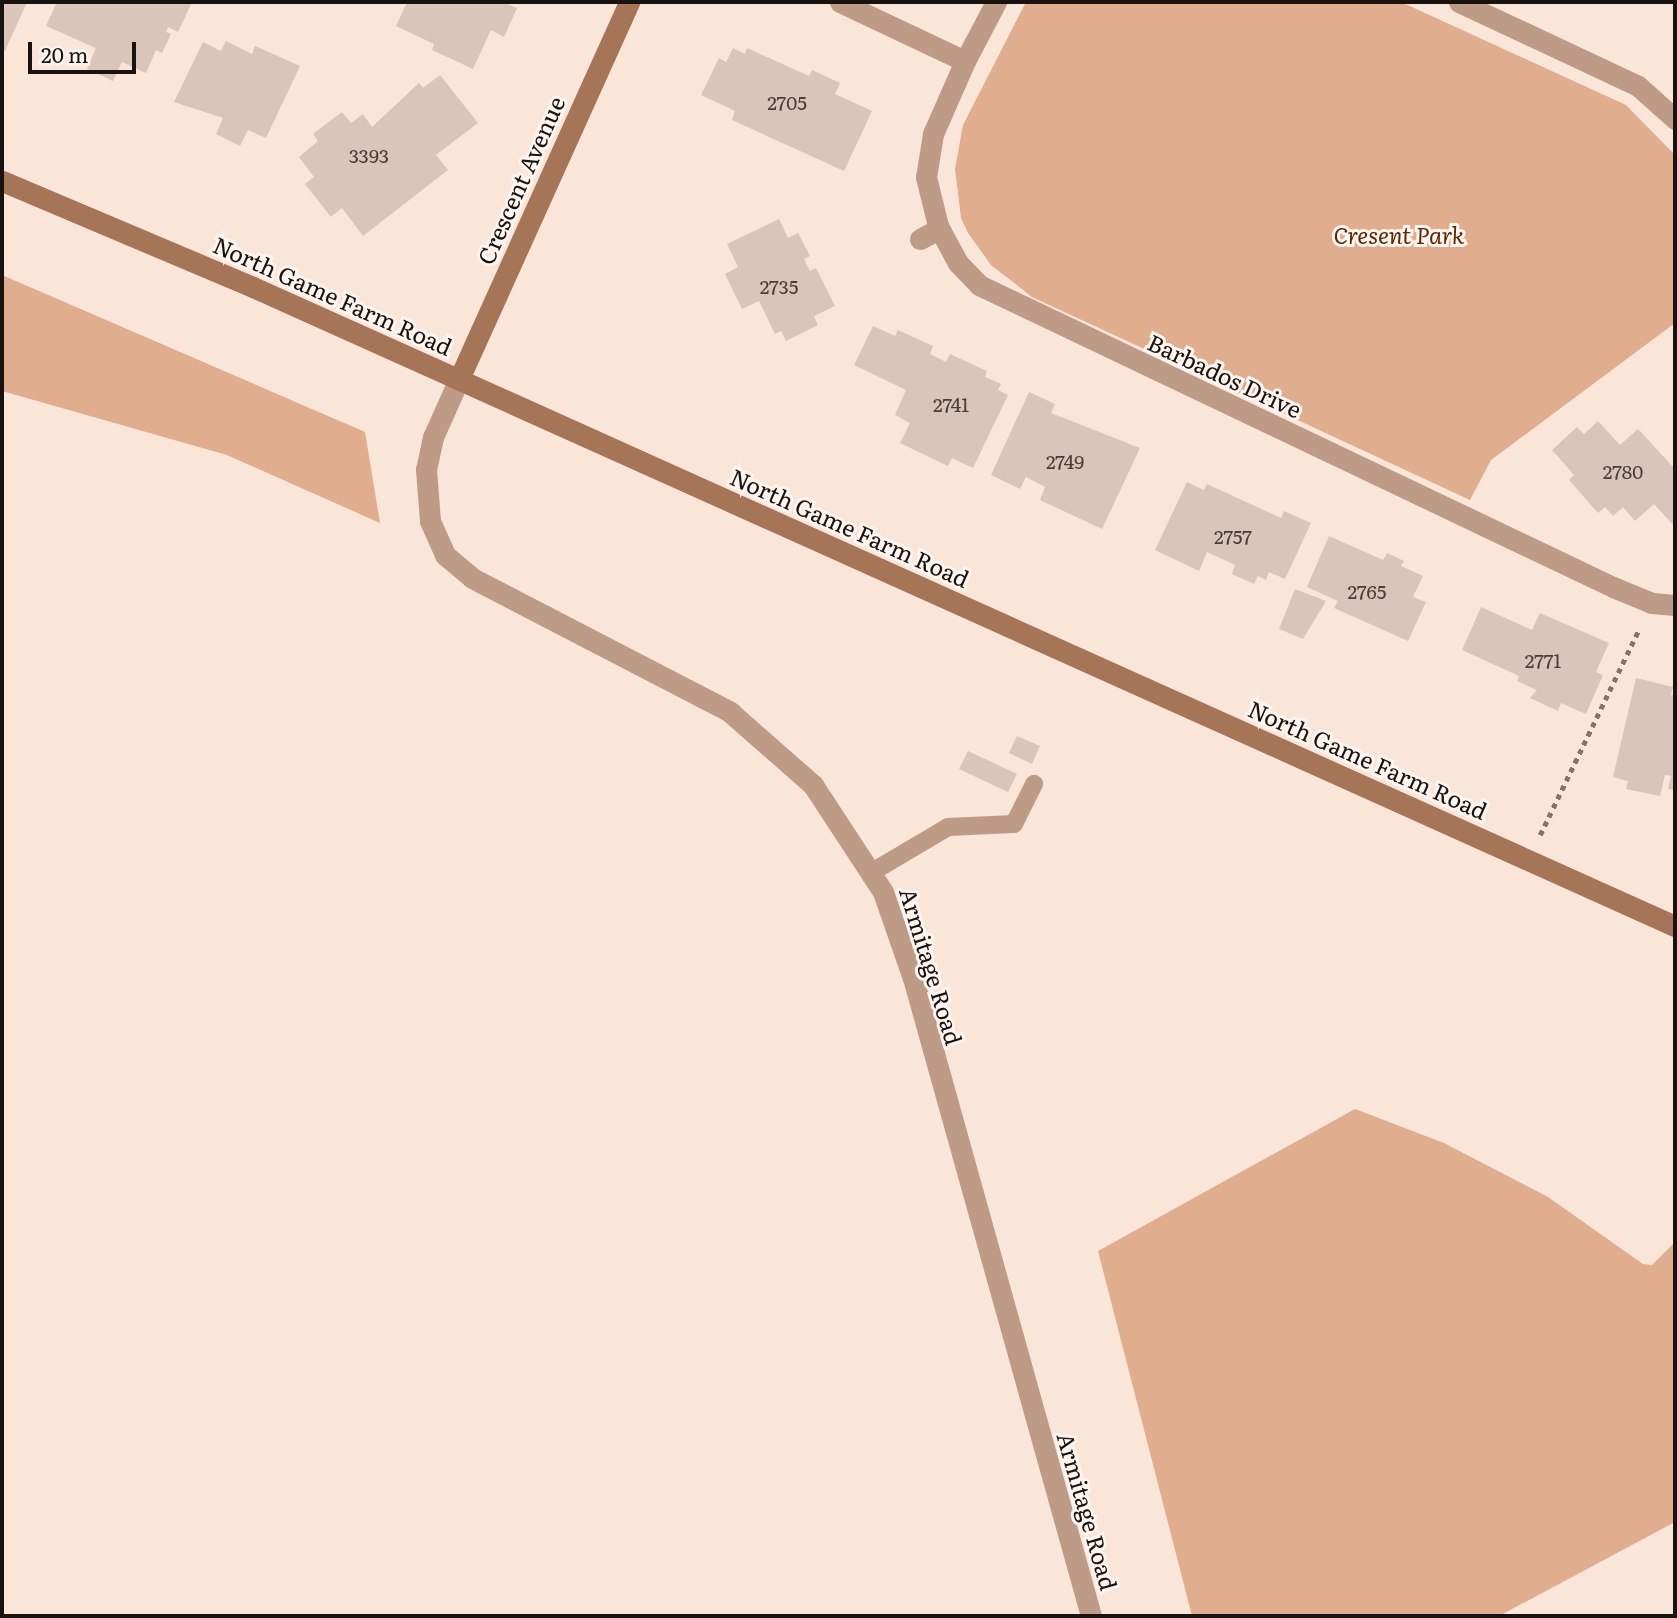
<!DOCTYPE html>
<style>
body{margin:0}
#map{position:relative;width:1677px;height:1618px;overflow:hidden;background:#fae5d9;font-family:Literata,serif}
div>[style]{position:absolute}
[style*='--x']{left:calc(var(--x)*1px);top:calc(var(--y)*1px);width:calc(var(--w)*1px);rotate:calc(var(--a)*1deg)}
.green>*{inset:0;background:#e0ad8f}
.building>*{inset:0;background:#dac5ba}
.path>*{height:4.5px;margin-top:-2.25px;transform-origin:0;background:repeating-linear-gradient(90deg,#81746c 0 5px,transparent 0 10px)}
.lane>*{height:18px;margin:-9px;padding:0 9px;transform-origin:9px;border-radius:9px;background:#be9b87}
.street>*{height:21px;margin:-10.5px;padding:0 10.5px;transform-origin:10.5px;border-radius:10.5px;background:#be9b87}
.secondary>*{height:21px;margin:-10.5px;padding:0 10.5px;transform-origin:10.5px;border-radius:10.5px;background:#a67456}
span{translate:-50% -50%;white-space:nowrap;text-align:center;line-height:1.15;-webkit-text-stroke:6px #fef5f0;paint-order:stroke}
.number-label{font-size:19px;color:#493f39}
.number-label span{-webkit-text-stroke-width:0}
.street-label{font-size:23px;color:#19120e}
.park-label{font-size:23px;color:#5a2903;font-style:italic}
.frame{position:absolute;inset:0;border:4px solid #19120e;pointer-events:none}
.scale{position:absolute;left:28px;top:42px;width:108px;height:32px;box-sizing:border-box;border:4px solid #19120e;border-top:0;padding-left:9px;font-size:21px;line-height:24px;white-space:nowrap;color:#19120e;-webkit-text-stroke:5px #fef5f0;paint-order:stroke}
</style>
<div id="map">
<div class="green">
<i style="clip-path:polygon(1026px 2px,1401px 2px,1626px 105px,1675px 155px,1675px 323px,1491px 460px,1470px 500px,1032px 297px,991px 265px,968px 233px,961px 218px,955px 169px,963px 125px)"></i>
<i style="clip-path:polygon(2px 275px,365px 432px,380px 523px,227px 455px,2px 391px)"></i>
<i style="clip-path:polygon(1355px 1109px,1444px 1143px,1548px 1197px,1643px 1264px,1652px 1265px,1675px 1242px,1675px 1522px,1499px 1616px,1192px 1616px,1098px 1251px)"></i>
</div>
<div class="building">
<i style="clip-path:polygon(2px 2px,27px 2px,5px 51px,2px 50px)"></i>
<i style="clip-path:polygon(57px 2px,192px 2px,178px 32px,168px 27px,166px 32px,171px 34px,162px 53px,156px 50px,146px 73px,122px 62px,113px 81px,87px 69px,96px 48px,46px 26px)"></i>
<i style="clip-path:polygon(407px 2px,503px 2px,517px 8px,504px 37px,491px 30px,473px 69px,432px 50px,434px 44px,396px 26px)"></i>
<i style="clip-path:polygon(226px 41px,252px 54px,255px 46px,300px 66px,266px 138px,248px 130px,240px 146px,216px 134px,223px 118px,174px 102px,203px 42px,221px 51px)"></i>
<i style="clip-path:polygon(733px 48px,745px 54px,747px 48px,809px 76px,812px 70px,840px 83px,835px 94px,872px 111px,844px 171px,732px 120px,735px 111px,701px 95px,719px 58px,726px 62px)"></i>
<i style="clip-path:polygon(440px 75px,478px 123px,436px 155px,448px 170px,363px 236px,342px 208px,331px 217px,305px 184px,314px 177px,299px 157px,318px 141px,313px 134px,342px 112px,351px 123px,363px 114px,372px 127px,419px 83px,423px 88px)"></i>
<i style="clip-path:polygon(779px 219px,788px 238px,798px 233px,810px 256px,804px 259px,810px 271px,816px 268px,835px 306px,814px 316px,818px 325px,786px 341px,781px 331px,775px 334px,759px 301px,742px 309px,725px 274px,738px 267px,727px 244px)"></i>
<i style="clip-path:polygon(873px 326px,895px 336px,898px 330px,933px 346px,930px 354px,946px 362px,950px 354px,987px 371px,985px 377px,1001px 384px,998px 390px,1008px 395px,973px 468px,952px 458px,948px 466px,900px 443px,910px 423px,895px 415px,906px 390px,854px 365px)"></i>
<i style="clip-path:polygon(1029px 392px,1055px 404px,1051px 413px,1140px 448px,1102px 529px,1040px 500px,1045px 487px,1026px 477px,1020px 489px,991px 475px)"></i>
<i style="clip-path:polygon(1598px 421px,1620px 445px,1638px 429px,1675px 469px,1675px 527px,1654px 504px,1635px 521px,1623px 507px,1613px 516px,1605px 507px,1598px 513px,1569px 480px,1574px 475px,1552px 450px,1577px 427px,1584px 434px)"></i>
<i style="clip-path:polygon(1187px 482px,1204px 490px,1207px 484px,1281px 518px,1284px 511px,1311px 523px,1285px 579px,1269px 572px,1266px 580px,1258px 576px,1254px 584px,1232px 574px,1235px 565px,1207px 552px,1199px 571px,1155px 550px)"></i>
<i style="clip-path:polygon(1329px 536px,1383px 560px,1387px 553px,1404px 561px,1401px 566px,1423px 576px,1413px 597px,1426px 602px,1408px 641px,1334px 608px,1338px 601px,1307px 587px)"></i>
<i style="clip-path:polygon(1295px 589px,1326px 601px,1303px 639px,1279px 629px)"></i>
<i style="clip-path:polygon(1481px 607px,1532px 630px,1540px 613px,1609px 643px,1596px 672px,1603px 675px,1586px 714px,1561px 703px,1558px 711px,1530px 698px,1537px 690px,1517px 681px,1519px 676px,1462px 650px)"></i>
<i style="clip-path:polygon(1636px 678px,1673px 687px,1671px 695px,1675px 696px,1675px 790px,1668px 789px,1671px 776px,1665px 775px,1660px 796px,1626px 789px,1628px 781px,1613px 777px)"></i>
<i style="clip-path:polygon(1017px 736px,1040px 746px,1032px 764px,1009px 753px)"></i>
<i style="clip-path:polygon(968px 751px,1017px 774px,1008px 792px,959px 769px)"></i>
</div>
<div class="path">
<i style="--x:1540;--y:835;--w:229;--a:-64.3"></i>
</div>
<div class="lane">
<i style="--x:872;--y:872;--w:88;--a:-30.6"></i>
<i style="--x:948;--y:827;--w:66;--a:-2.6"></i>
<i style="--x:1014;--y:824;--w:45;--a:-63.4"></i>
</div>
<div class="street">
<i style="--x:840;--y:2;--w:138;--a:25.3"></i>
<i style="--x:965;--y:61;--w:67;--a:-62.3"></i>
<i style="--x:1459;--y:2;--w:198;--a:25.1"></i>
<i style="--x:1638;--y:86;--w:50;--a:41.7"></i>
<i style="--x:965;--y:61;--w:80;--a:113.7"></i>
<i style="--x:933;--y:134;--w:44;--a:99.2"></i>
<i style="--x:926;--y:177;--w:50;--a:76.2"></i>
<i style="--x:938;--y:226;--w:42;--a:61.6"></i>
<i style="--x:958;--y:263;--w:30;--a:46"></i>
<i style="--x:979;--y:285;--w:702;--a:25.47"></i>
<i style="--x:1613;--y:587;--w:42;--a:22.3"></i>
<i style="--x:1652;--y:603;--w:23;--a:5"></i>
<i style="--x:920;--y:239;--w:21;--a:-28"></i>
<i style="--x:459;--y:379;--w:64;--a:114.1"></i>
<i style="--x:433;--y:437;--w:33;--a:102"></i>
<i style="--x:426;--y:469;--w:52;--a:85.6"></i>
<i style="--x:430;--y:521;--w:37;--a:66"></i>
<i style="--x:445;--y:555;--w:35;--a:40"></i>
<i style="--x:472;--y:578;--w:291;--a:27.4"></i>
<i style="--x:730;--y:712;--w:111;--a:41.3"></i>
<i style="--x:813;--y:785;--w:128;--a:56.8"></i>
<i style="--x:883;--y:892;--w:91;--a:70.8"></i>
<i style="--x:913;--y:978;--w:662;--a:74.41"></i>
</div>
<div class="secondary">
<i style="--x:2;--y:181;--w:272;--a:22.9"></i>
<i style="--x:253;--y:287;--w:1559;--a:24.2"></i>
<i style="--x:459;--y:379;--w:414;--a:-65.7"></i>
</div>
<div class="number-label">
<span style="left:787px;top:103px">2705</span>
<span style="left:369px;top:156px">3393</span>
<span style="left:779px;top:287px">2735</span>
<span style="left:951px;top:405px">2741</span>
<span style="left:1065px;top:462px">2749</span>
<span style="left:1623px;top:472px">2780</span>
<span style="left:1233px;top:537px">2757</span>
<span style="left:1367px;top:592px">2765</span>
<span style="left:1543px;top:661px">2771</span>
</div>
<div class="street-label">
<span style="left:520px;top:180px;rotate:-66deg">Crescent Avenue</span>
<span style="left:333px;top:295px;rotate:24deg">North Game Farm Road</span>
<span style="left:1225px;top:375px;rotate:25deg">Barbados Drive</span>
<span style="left:850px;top:527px;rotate:24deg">North Game Farm Road</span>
<span style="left:1368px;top:759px;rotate:24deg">North Game Farm Road</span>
<span style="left:932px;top:966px;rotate:73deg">Armitage Road</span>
<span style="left:1088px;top:1511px;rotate:74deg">Armitage Road</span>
</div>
<div class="park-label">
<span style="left:1399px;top:234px">Cresent Park</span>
</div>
<div class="frame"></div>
<div class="scale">20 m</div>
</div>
